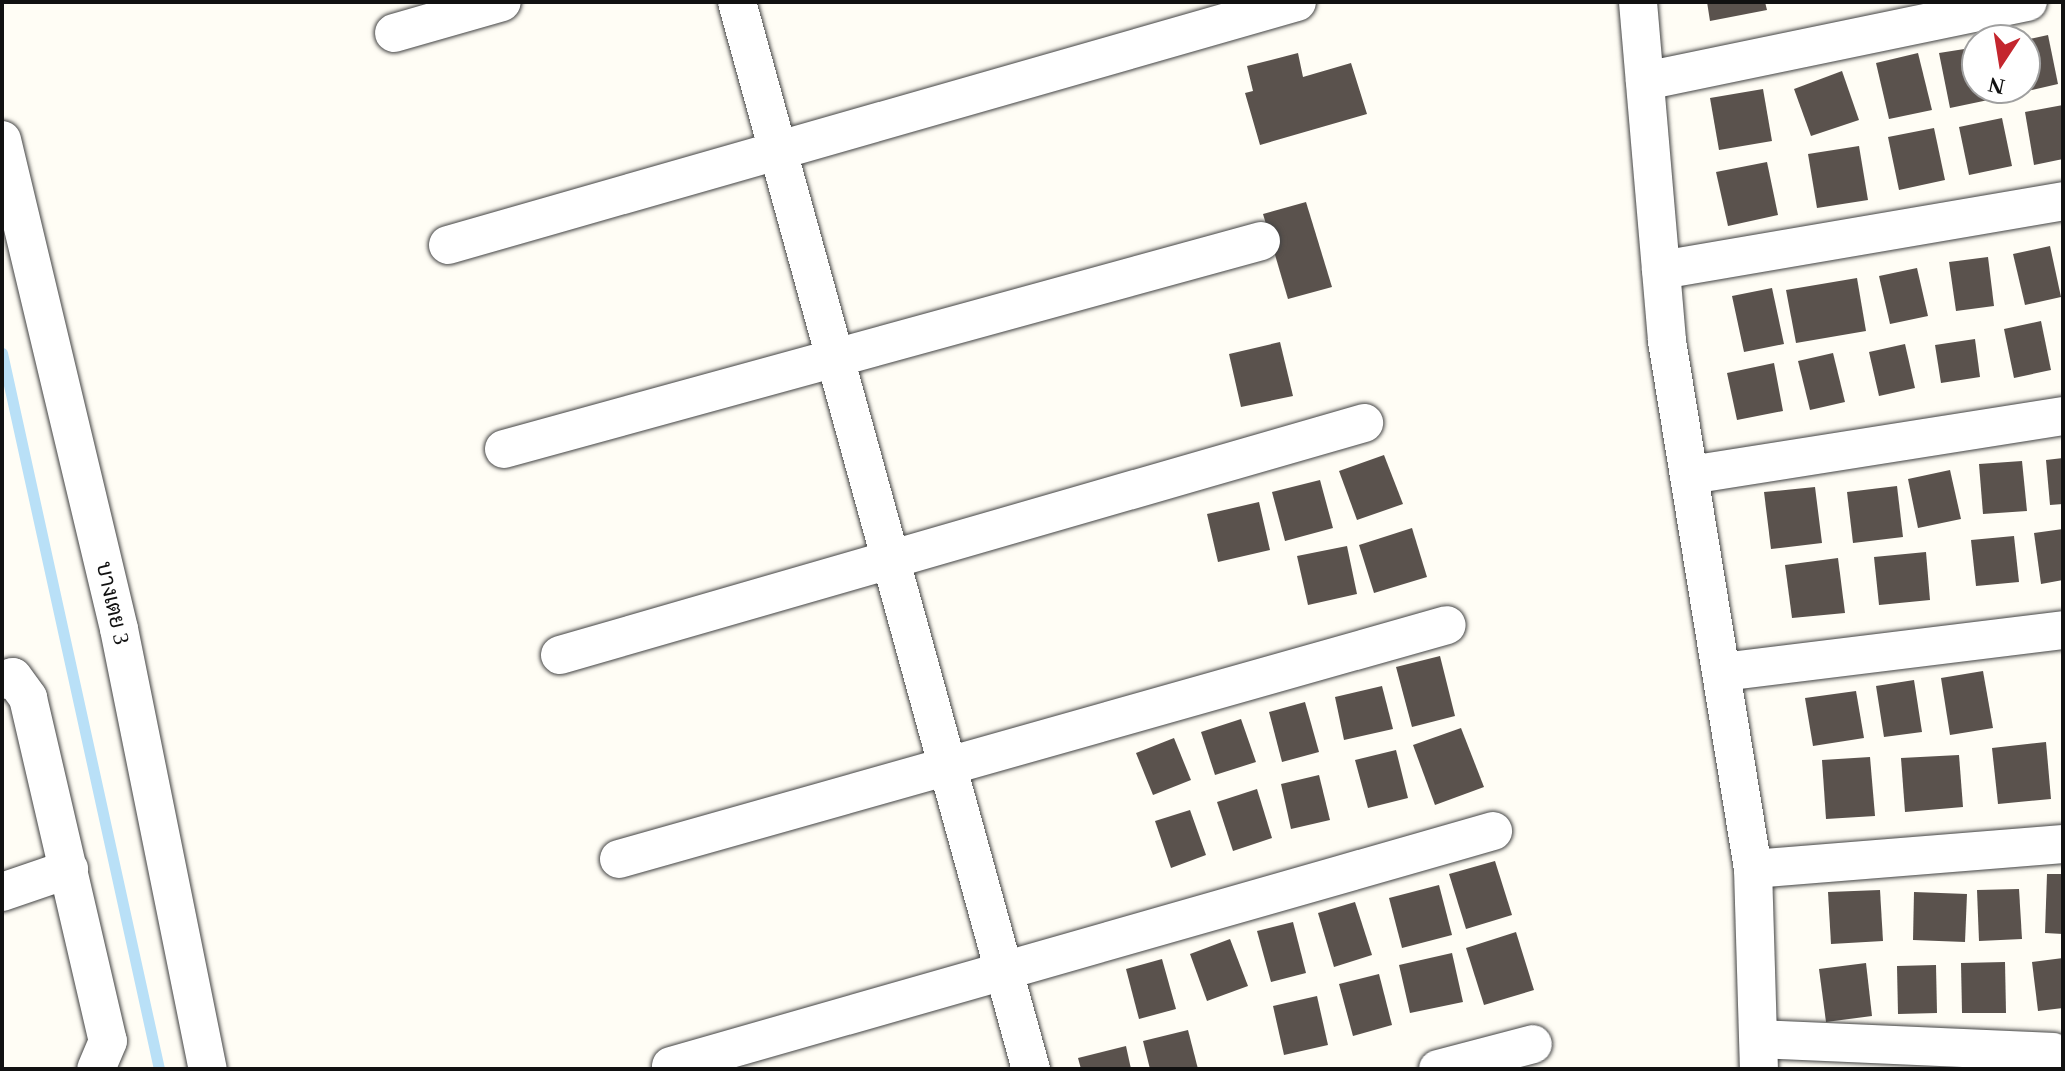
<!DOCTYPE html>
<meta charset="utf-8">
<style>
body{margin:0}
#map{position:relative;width:2065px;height:1071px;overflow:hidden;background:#fffdf5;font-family:"Times New Roman",Sarabun,serif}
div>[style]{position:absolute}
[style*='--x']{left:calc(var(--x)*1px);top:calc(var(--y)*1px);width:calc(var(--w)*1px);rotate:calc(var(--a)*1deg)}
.stream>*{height:11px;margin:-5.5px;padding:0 5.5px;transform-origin:5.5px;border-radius:5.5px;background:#b9e0f7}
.building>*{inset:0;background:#5a524d}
.roads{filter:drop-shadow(0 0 2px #444) drop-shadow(0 0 2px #444)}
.minor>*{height:38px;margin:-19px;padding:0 19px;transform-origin:19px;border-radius:19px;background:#fff}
span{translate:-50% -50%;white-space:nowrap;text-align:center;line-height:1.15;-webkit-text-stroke:8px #fff;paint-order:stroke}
.street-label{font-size:22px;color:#111}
.frame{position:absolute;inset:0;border:4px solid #111;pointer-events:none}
.north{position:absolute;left:1961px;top:24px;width:80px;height:80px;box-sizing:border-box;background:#fff;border:2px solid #a0a0a0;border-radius:50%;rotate:192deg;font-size:22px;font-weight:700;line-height:32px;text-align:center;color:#111}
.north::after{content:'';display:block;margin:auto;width:28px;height:36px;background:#c4262e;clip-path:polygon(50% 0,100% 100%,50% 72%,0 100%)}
</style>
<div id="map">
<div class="stream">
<i style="--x:2;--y:353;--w:733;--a:77.63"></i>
</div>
<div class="building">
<i style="clip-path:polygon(1707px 2px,1765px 2px,1767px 10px,1710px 21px)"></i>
<i style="clip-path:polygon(2048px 35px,2058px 84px,2023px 92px,2025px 40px)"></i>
<i style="clip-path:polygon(1977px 47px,1977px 88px,1991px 88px,1993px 99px,1950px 108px,1939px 53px)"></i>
<i style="clip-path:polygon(1298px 53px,1303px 77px,1351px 63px,1367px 114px,1260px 145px,1245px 93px,1253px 91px,1247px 66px)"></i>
<i style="clip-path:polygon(1918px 53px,1932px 110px,1889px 119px,1876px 63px)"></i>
<i style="clip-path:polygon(1842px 71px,1859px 120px,1811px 136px,1794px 89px)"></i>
<i style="clip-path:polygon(1763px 89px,1772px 141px,1719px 150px,1710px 98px)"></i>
<i style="clip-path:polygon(2063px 105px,2063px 159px,2034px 165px,2025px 112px)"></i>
<i style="clip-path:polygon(2002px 118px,2012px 166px,1969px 175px,1959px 127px)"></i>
<i style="clip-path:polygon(1934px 128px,1945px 180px,1899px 190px,1888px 137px)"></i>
<i style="clip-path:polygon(1859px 146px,1868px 200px,1817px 208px,1808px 154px)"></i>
<i style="clip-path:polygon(1767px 162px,1778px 215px,1728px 226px,1716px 172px)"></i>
<i style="clip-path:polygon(1306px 202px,1332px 287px,1288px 299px,1263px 214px)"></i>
<i style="clip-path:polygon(2050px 246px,2061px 297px,2025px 305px,2013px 254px)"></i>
<i style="clip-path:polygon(1988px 257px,1994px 306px,1956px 311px,1949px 262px)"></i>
<i style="clip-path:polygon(1917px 268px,1928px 316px,1890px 324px,1879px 276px)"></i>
<i style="clip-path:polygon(1857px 278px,1866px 331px,1796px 343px,1786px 290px)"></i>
<i style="clip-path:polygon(1772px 288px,1784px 344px,1744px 352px,1732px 296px)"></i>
<i style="clip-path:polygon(2041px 321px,2051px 370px,2014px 378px,2004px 329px)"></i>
<i style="clip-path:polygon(1975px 339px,1980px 377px,1941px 383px,1935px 345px)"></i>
<i style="clip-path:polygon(1280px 342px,1293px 396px,1241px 407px,1229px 354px)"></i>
<i style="clip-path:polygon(1905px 344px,1915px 388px,1879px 396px,1869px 352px)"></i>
<i style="clip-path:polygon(1833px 353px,1845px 402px,1810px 410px,1798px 361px)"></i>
<i style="clip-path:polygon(1774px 363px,1783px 411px,1737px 420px,1727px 373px)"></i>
<i style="clip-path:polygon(1384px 455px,1403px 504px,1357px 520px,1339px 471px)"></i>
<i style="clip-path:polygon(2063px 458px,2063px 504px,2050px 505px,2046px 460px)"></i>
<i style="clip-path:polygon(2022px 461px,2027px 511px,1983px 514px,1979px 464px)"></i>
<i style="clip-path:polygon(1950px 470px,1961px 519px,1918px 528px,1908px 479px)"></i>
<i style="clip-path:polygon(1320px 480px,1333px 528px,1285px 541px,1272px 492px)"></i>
<i style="clip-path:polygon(1897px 486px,1903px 537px,1853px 543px,1847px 492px)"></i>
<i style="clip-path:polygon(1815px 487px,1822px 543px,1771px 549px,1764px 492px)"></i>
<i style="clip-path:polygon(1259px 502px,1270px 550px,1218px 562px,1207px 514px)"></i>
<i style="clip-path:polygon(1412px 528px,1427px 577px,1374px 593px,1359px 545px)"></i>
<i style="clip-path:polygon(2063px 529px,2063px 580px,2041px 584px,2034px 533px)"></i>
<i style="clip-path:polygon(2014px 536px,2019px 582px,1976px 586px,1971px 540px)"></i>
<i style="clip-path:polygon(1347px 546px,1357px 594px,1308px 605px,1297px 556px)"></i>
<i style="clip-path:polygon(1926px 552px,1930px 600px,1879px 605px,1874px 557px)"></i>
<i style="clip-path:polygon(1838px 558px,1845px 613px,1792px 618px,1785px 565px)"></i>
<i style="clip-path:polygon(1440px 656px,1455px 716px,1412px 727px,1396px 667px)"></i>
<i style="clip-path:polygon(1983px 671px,1993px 728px,1950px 735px,1941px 678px)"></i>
<i style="clip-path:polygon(1914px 680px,1922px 732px,1884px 737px,1876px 686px)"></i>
<i style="clip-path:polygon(1382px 686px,1393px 729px,1344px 740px,1335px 697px)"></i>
<i style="clip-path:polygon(1856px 691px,1864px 738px,1813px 746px,1805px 698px)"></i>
<i style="clip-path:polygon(1305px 702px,1319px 752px,1282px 762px,1269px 712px)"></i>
<i style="clip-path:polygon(1241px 719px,1256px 762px,1215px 775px,1201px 732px)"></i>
<i style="clip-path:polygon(1461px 728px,1484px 787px,1435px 805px,1413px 745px)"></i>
<i style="clip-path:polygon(1174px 738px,1191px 780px,1153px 795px,1136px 753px)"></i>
<i style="clip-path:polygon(2046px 742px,2051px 799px,1998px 804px,1992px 748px)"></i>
<i style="clip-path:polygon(1396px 750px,1408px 798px,1368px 808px,1355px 760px)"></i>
<i style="clip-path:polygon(1959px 755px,1963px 807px,1905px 812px,1901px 758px)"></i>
<i style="clip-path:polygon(1870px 757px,1875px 816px,1826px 819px,1822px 760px)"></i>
<i style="clip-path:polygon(1319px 775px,1330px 820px,1291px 829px,1281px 784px)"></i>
<i style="clip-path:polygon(1257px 789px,1272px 838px,1233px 851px,1217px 802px)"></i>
<i style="clip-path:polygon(1190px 810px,1206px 855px,1171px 868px,1155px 821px)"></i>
<i style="clip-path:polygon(1495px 861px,1512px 915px,1466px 929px,1449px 874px)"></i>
<i style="clip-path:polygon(2047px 874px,2063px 874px,2063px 934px,2045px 933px)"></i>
<i style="clip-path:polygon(1439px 885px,1452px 935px,1402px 948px,1389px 898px)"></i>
<i style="clip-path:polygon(2019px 889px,2022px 939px,1979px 941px,1977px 890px)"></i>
<i style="clip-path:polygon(1880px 890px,1883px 941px,1831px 944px,1828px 892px)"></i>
<i style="clip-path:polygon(1914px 892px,1967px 894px,1965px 942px,1913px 940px)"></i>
<i style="clip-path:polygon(1355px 902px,1372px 955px,1334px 967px,1318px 913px)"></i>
<i style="clip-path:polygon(1293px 922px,1306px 973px,1271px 982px,1257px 931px)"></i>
<i style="clip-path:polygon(1516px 932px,1534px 990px,1484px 1005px,1466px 948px)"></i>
<i style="clip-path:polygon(1230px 939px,1248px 986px,1207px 1001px,1190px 954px)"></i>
<i style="clip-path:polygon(1452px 953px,1463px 1002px,1410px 1013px,1399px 965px)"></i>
<i style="clip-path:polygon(2063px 958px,2063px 1008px,2038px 1011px,2032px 962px)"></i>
<i style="clip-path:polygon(1162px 959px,1176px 1009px,1139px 1019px,1126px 969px)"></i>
<i style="clip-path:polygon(2005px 962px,2006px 1013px,1962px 1013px,1961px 963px)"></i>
<i style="clip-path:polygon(1866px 963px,1872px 1016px,1826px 1022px,1819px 969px)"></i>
<i style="clip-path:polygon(1936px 965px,1937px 1013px,1898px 1014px,1897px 966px)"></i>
<i style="clip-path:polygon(1379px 974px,1392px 1025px,1353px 1036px,1339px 984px)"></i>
<i style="clip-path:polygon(1317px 996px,1328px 1045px,1284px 1055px,1273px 1006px)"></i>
<i style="clip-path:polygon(1188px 1030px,1198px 1069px,1150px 1069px,1143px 1041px)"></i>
<i style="clip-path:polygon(1126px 1046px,1131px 1069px,1081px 1069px,1078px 1058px)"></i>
</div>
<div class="roads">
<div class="minor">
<i style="--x:737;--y:2;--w:1107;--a:74.6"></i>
<i style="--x:1638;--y:2;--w:340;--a:85.1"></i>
<i style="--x:1667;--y:341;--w:535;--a:80.75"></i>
<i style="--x:1753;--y:869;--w:200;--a:88.3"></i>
<i style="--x:394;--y:33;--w:112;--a:-16"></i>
<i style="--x:1645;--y:81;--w:391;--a:-11.7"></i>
<i style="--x:2;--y:140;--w:503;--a:76.54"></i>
<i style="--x:119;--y:629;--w:449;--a:78.6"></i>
<i style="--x:448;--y:245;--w:883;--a:-15.97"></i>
<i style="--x:1661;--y:270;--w:408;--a:-9.7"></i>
<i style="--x:504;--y:449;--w:785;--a:-15.36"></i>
<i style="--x:1690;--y:475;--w:378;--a:-9"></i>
<i style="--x:560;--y:655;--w:837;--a:-16.1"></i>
<i style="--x:1722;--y:672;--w:344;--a:-7"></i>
<i style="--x:2;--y:680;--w:11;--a:-15"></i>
<i style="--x:13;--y:677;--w:26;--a:54"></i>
<i style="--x:28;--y:698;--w:352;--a:76.9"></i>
<i style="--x:108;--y:1041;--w:30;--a:113"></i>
<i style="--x:619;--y:859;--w:860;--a:-15.78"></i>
<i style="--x:1753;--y:869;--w:311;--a:-4.6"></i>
<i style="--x:2;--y:892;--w:71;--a:-18.9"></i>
<i style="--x:1759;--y:1039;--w:294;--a:2.5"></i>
<i style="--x:671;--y:1066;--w:855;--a:-15.95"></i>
<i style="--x:1438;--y:1069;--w:98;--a:-14.7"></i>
</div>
</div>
<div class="street-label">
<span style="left:113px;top:603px;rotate:77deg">บางเตย 3</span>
</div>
<div class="frame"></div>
<div class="north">N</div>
</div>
